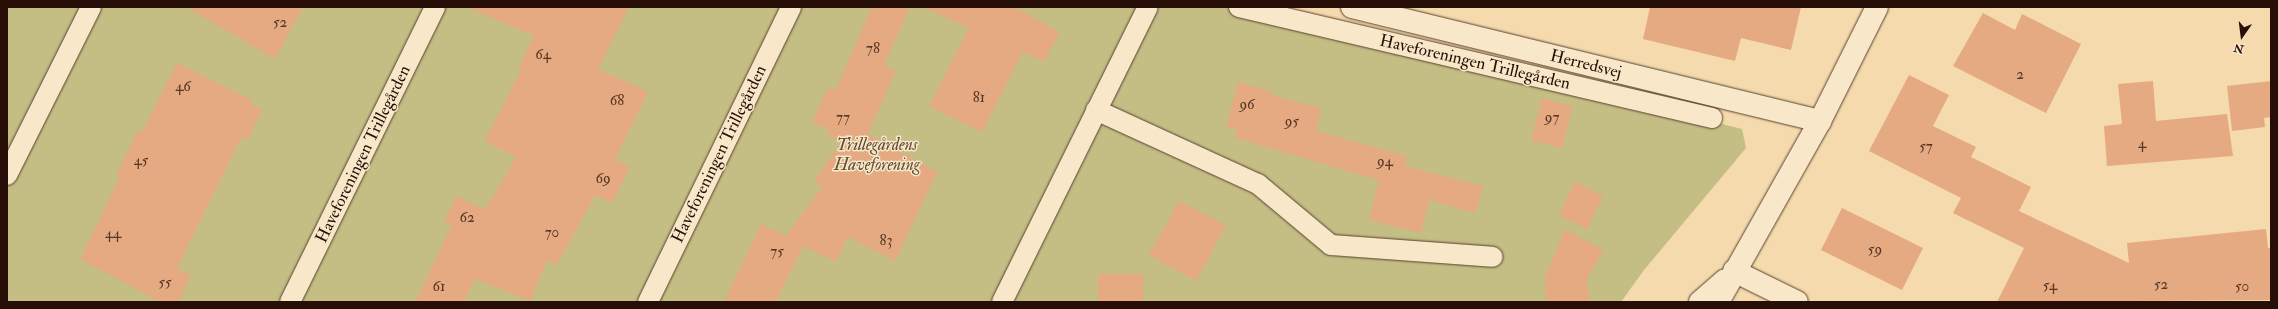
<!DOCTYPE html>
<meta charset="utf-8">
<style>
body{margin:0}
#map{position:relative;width:2278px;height:309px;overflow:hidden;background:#f4daac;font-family:"IM FELL Double Pica",serif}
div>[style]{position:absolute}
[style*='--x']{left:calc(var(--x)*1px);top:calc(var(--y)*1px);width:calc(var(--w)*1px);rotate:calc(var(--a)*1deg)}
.green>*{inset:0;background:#c4bd84}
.building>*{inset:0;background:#e5aa81}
.roads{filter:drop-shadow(0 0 1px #5a4230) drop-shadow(0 0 1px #5a4230)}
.service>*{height:20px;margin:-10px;padding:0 10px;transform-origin:10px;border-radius:10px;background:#f8e7c9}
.minor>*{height:22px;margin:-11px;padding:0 11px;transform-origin:11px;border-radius:11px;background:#f8e7c9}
.tertiary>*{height:22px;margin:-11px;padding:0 11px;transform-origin:11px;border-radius:11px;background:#f8e7c9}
span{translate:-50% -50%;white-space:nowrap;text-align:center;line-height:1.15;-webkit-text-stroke:3px #f8e7c9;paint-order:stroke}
.number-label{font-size:15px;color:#563626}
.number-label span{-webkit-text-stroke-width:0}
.street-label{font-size:17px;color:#270f07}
.park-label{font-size:17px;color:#5e4c33;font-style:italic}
.frame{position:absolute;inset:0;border:8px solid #270f07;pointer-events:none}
.north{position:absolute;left:2222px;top:16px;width:40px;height:40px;-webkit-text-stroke:3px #f8e7c9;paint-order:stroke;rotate:194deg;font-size:11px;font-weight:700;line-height:16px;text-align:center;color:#270f07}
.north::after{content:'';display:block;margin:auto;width:14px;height:18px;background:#270f07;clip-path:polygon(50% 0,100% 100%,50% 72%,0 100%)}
</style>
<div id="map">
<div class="green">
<i style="clip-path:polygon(7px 7px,1244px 7px,1742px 129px,1746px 148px,1644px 270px,1621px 302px,7px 302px)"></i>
</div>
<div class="building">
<i style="clip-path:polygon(186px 7px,303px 7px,275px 59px)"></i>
<i style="clip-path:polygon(466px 7px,629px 7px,598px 69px,648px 92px,615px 160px,630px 167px,612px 203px,595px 195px,557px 265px,547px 260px,530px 301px,475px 279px,464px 302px,415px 302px,452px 225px,444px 221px,457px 196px,485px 210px,516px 157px,485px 141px,522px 68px,519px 66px,534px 36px)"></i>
<i style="clip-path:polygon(872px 7px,910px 7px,884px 65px,896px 71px,868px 134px,937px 172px,895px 261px,848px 237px,836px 262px,803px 246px,776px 302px,724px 302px,761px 224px,786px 236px,822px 187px,814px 181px,842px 142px,827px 135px,830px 130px,812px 122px,828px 88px,835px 91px)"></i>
<i style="clip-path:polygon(923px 7px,1014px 7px,1060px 32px,1044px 62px,1023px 51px,982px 132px,929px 106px,969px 28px)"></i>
<i style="clip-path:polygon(1650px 7px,1801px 7px,1791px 50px,1741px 38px,1735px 61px,1643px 39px)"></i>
<i style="clip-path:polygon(1983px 13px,2015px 30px,2022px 14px,2081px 44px,2046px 113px,1953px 66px)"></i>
<i style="clip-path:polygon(177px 63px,253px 101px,251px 105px,262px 110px,247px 141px,241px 138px,177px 268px,191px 275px,178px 302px,160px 302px,80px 259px,120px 177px,116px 175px,138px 130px,142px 132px)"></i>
<i style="clip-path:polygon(1909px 75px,1949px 95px,1933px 126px,1976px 147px,1971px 157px,2031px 187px,2019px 211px,2129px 263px,2127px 243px,2266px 229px,2268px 248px,2271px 248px,2271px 300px,1997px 302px,2024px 248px,1953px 213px,1961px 198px,1869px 151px)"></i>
<i style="clip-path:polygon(2153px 81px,2156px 121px,2227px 114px,2233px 156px,2107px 166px,2104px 126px,2122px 124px,2118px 84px)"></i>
<i style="clip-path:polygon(2271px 81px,2271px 117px,2264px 118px,2265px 127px,2232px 131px,2227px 86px)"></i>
<i style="clip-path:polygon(1238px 82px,1272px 92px,1271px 95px,1321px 108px,1316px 131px,1407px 156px,1405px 166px,1483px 186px,1475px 213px,1429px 200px,1421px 233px,1369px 220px,1379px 180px,1235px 138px,1237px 129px,1226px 127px)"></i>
<i style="clip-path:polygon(1542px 98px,1573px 106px,1562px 148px,1531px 140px)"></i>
<i style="clip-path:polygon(1575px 181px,1603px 196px,1587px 229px,1559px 215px)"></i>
<i style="clip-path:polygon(1179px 201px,1226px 225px,1196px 281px,1149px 255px)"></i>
<i style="clip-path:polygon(1842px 208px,1923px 248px,1902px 290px,1821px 250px)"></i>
<i style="clip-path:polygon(1565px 229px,1603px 250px,1587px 279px,1589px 302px,1546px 302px,1545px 277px)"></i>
<i style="clip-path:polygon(1098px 274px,1143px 274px,1143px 302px,1098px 302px)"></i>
</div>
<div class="roads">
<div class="service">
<i style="--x:1239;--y:7;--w:486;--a:13.2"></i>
<i style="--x:1096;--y:110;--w:178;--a:24.6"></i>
<i style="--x:1258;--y:184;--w:95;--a:39.9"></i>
<i style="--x:1331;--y:245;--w:162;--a:4.2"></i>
<i style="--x:7;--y:175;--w:188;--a:-63.4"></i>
<i style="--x:290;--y:302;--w:329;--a:-63.8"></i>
<i style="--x:648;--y:302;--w:328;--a:-64.1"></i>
<i style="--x:1002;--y:302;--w:329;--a:-63.7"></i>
</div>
<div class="minor">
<i style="--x:1352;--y:7;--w:482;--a:13.7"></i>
<i style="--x:1734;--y:271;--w:70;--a:26.2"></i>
</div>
<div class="tertiary">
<i style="--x:1700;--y:302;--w:33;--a:-41"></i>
<i style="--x:1718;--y:302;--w:208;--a:-60.6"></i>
<i style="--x:1820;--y:121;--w:127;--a:-63.4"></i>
</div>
</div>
<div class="number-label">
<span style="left:280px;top:23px">52</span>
<span style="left:873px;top:49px">78</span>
<span style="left:543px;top:55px">64</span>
<span style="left:2020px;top:75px">2</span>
<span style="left:183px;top:87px">46</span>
<span style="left:979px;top:98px">81</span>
<span style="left:617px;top:101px">68</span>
<span style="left:1247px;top:105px">96</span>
<span style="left:843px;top:118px">77</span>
<span style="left:1552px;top:118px">97</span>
<span style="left:1292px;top:122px">95</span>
<span style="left:2142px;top:144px">4</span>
<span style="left:1926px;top:147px">57</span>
<span style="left:141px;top:161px">45</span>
<span style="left:1385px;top:162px">94</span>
<span style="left:603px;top:179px">69</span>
<span style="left:467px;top:218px">62</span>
<span style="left:552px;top:233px">70</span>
<span style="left:113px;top:234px">44</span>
<span style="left:886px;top:241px">83</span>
<span style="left:1875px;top:250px">59</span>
<span style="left:777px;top:252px">75</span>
<span style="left:165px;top:283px">55</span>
<span style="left:2161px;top:285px">52</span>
<span style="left:2050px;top:286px">54</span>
<span style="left:439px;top:287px">61</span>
<span style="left:2242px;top:287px">50</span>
</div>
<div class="street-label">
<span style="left:1475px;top:62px;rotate:13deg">Haveforeningen Trillegården</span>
<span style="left:1586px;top:64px;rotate:14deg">Herredsvej</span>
<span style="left:363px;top:154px;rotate:-64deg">Haveforeningen Trillegården</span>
<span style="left:719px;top:154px;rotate:-64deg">Haveforeningen Trillegården</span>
</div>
<div class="park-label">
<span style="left:877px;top:155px">Trillegårdens<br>Haveforening</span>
</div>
<div class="frame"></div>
<div class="north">N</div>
</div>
